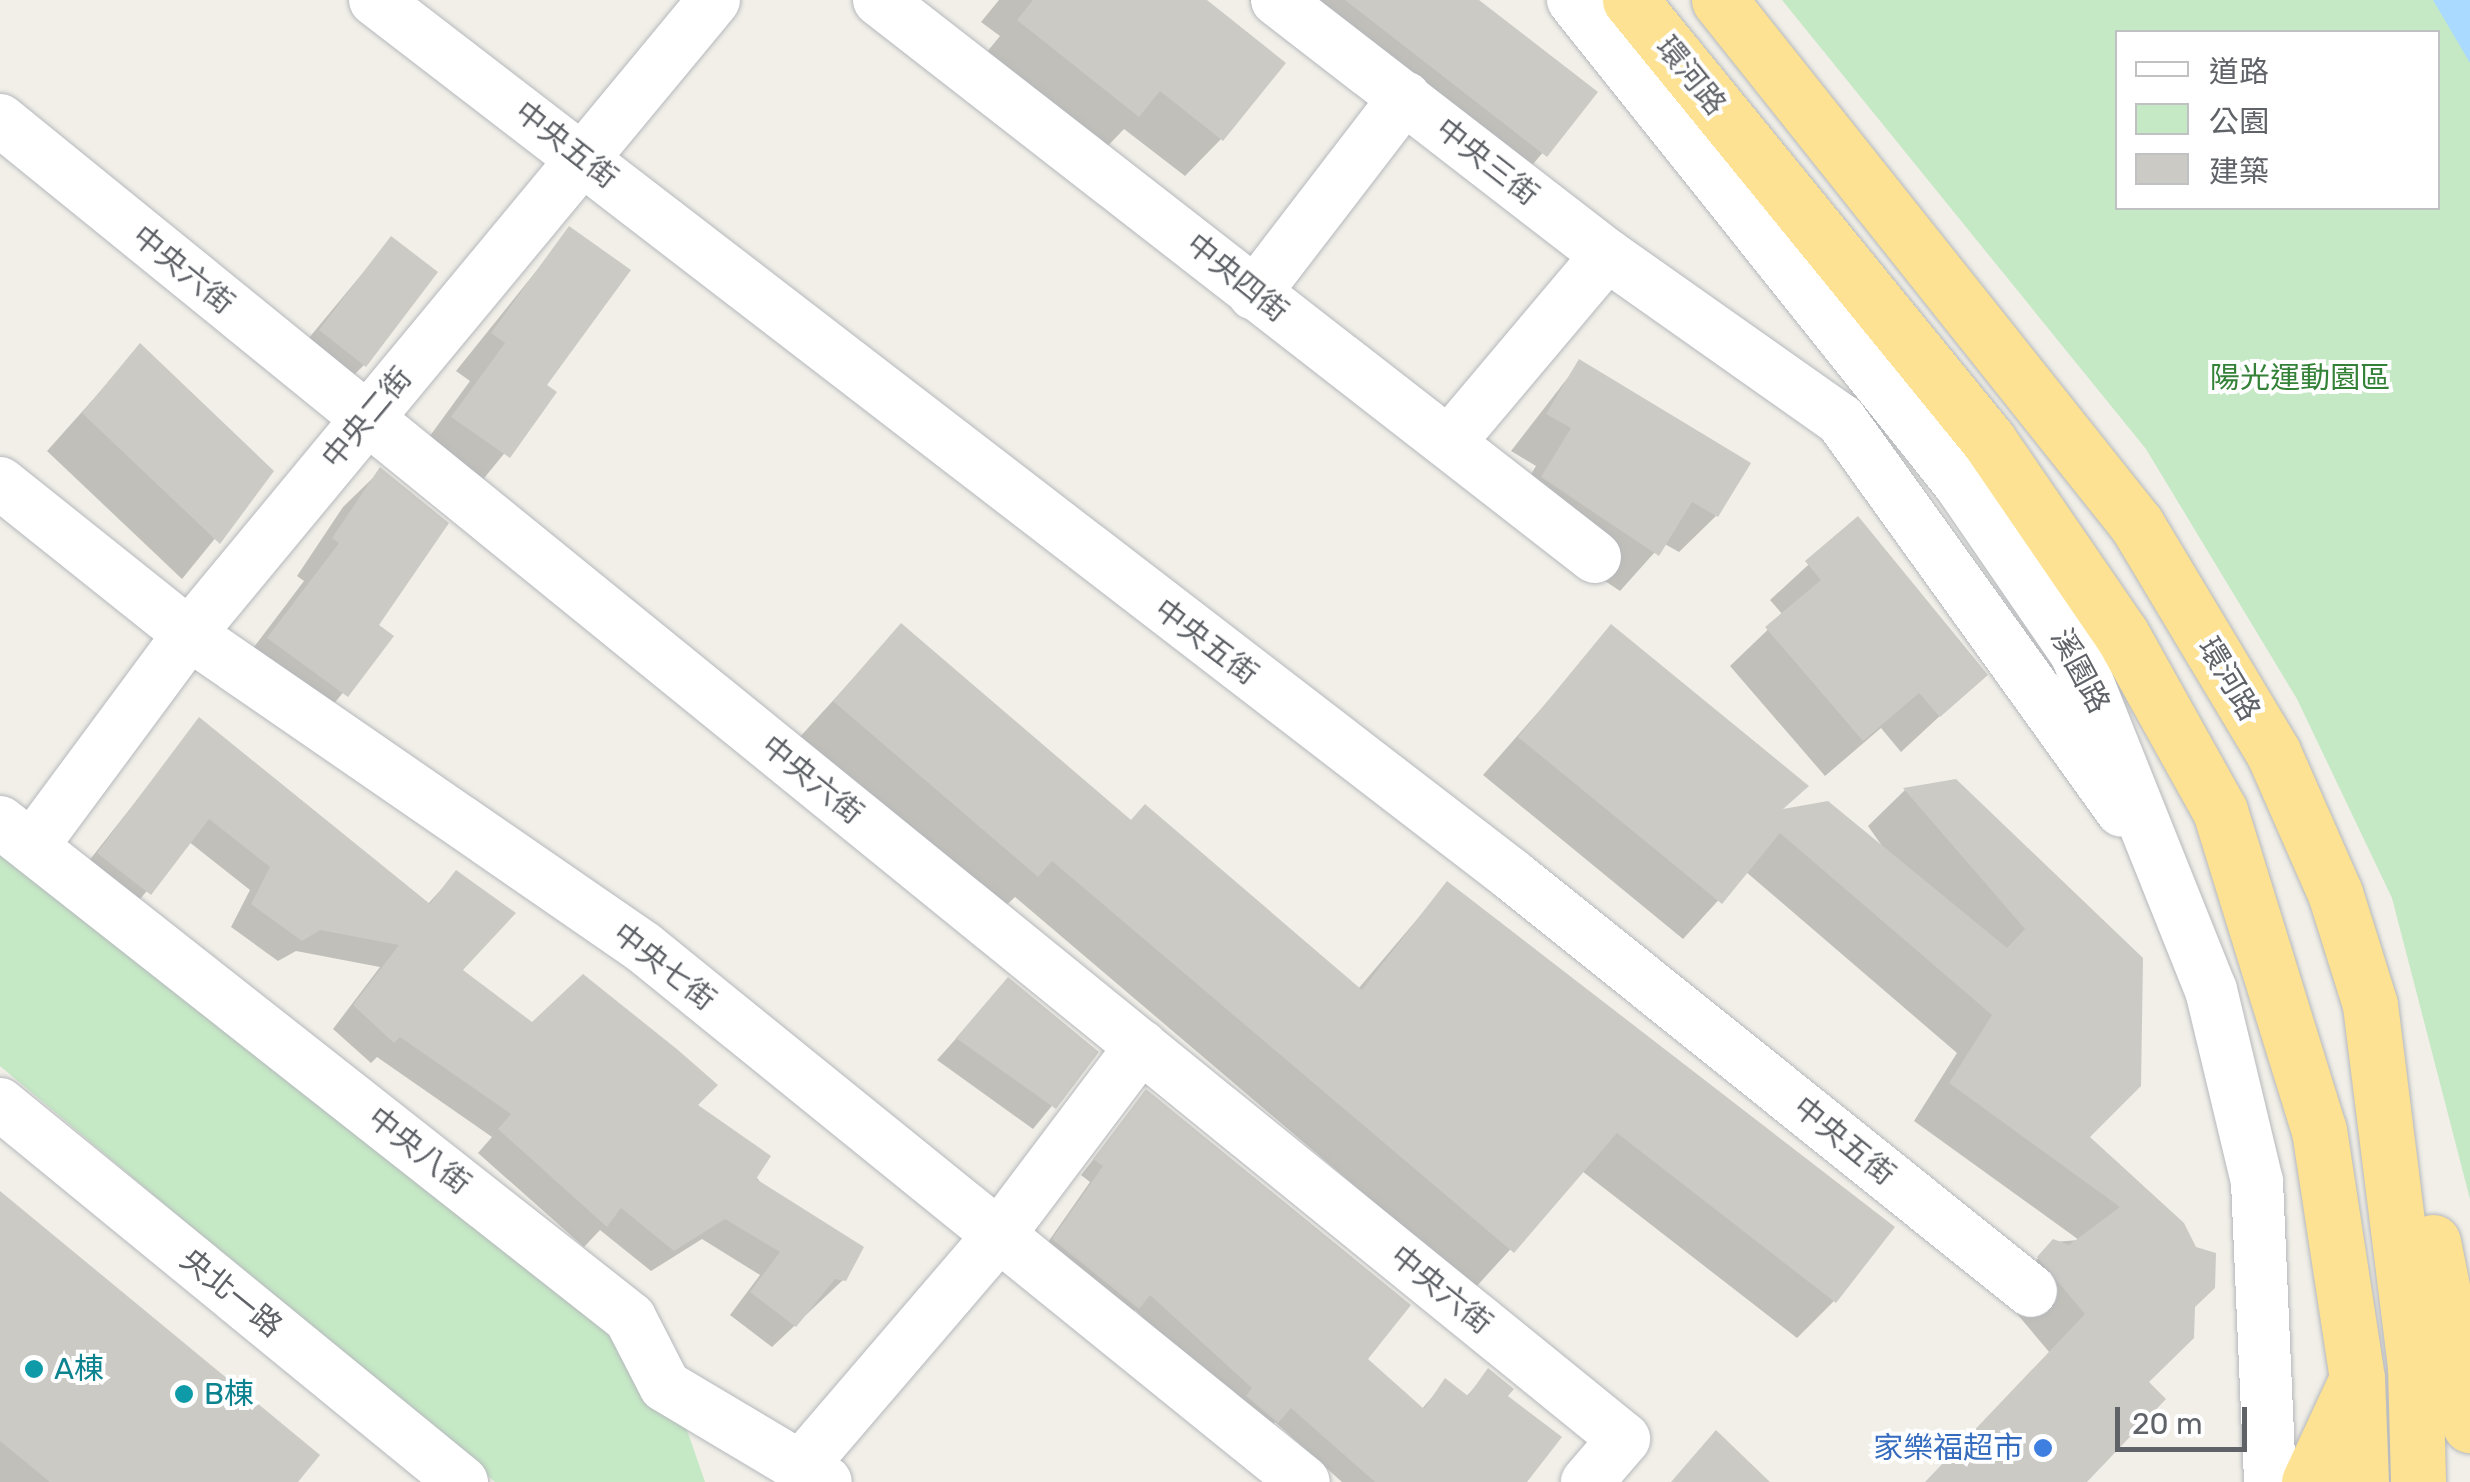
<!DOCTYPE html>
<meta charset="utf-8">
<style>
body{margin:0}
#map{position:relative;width:2470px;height:1482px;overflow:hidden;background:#f1efe8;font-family:Rubik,"Noto Sans TC",sans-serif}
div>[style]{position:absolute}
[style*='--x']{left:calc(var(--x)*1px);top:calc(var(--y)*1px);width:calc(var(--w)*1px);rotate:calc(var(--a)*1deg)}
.green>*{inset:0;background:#c5e8c5}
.water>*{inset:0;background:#aadaff}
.shadow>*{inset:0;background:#0003}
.building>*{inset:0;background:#cccac5}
.roads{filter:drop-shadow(0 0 2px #b5b8bc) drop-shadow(0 0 2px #b5b8bc)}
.minor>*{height:52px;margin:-26px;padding:0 26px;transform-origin:26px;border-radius:26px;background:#fff}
.highway>*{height:55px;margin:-27.5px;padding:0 27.5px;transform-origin:27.5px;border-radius:27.5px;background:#fde293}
.dots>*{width:28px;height:28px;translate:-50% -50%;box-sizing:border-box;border:5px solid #fff;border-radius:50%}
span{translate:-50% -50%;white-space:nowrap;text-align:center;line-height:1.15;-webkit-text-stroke:8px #fff;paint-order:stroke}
.street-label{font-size:30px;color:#5f6368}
.park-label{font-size:30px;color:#348238}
.culture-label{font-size:30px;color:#0d838f}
.left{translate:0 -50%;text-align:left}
.shop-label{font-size:30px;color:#366cbe}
.right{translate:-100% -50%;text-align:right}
.legend{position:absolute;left:2115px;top:30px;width:325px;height:180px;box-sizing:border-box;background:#fff;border:2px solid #bfc1c3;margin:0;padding:12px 18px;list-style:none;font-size:30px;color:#5f6368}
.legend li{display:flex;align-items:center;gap:20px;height:50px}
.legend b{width:50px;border:2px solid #bfc1c3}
.scale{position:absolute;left:2115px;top:1407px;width:132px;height:45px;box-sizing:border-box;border:5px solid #5f6368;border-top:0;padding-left:12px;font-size:30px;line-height:35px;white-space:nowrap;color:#5f6368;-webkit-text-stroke:8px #fff;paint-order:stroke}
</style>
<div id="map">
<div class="green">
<i style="clip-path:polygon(evenodd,1782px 0,2470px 0,2470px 1199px,2392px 898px,2297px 699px,2146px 449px,1782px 0,2118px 32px,2438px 32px,2438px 208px,2118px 208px,2118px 32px)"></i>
<i style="clip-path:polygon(0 799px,642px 1300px,705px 1482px,495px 1482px,0 1066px)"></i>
</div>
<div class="water">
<i style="clip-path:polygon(2433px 0,2470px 0,2470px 63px)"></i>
</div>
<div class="shadow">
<i style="clip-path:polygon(999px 0,1203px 0,1221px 139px,1185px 176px,1124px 129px,1101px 153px,982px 58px,1000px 36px,981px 22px)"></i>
<i style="clip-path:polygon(1249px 0,1475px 0,1594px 93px,1508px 193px)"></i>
<i style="clip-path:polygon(570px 229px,544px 385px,554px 393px,471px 494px,416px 455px,470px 381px,456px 371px)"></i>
<i style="clip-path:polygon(391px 239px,364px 365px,327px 402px,284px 368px)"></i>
<i style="clip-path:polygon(140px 347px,270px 471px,182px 579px,47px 451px)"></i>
<i style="clip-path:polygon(1580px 362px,1716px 516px,1679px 552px,1663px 543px,1620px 591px,1506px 515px,1536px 466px,1511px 451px)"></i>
<i style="clip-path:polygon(380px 471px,376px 626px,390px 637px,309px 733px,232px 676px,304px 581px,297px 576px,343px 507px)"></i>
<i style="clip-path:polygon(1857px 520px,1984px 675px,1901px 752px,1881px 728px,1825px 776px,1730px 666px,1783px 615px,1770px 600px)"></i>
<i style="clip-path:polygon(901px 626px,1130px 822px,1358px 989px,1447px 884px,1834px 1301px,1797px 1338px,1582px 1171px,1475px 1288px,1015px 897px,999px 912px,798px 739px)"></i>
<i style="clip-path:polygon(1612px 628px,1780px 812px,1887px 853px,1868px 826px,1905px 790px,1955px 781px,2141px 959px,2086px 1138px,2192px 1307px,2083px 1482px,1931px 1482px,2050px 1353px,2002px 1296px,2054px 1242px,2079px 1240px,1914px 1121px,1957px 1053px,1745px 871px,1683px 939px,1483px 775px)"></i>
<i style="clip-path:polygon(200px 720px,427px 905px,456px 873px,459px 970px,532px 1025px,694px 1105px,844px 1279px,772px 1347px,730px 1315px,760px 1275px,702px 1239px,651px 1271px,600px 1230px,584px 1247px,478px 1153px,492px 1137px,377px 1057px,371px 1063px,333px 1029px,380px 967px,296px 951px,278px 961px,231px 927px,250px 890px,188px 841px,127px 915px,77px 876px)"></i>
<i style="clip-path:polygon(1008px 980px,1096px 1052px,1033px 1129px,937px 1060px)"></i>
<i style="clip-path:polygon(1146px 1093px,1364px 1359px,1421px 1410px,1445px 1382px,1465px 1398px,1489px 1371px,1505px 1397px,1521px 1482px,1342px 1482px,1275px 1422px,1262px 1436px,1135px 1310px,1123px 1322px,1039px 1255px,1090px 1182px,1081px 1175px)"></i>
<i style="clip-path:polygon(0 1194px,294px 1482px,0 1482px)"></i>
</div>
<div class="building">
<i style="clip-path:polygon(1033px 0,1207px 0,1286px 63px,1223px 141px,1160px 91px,1139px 117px,1017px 20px)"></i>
<i style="clip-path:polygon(1345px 0,1479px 0,1598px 92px,1547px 157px)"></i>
<i style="clip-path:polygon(569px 226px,631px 270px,547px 385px,557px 392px,510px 458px,451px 417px,505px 343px,491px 333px)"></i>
<i style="clip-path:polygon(391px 236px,438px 272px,366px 367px,319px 330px)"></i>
<i style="clip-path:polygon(140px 343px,274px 471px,220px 544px,82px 413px)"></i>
<i style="clip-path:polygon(1579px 359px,1751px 463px,1718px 517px,1692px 502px,1659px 556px,1541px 477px,1571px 428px,1546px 414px)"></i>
<i style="clip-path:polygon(380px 467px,449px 523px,379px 625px,394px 636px,348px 697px,267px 638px,339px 543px,332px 538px)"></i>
<i style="clip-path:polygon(1858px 516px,1988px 675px,1940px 717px,1919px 693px,1863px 741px,1765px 627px,1821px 580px,1805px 561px)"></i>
<i style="clip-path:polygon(901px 623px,1131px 820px,1145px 804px,1362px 990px,1447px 881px,1895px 1227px,1836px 1303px,1617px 1133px,1514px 1253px,1052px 861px,1038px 877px,833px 701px)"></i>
<i style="clip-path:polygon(1611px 624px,1809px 786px,1783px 809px,1828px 801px,2007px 948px,2025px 929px,1903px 788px,1956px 779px,2143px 958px,2141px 1086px,2090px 1137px,2184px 1223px,2196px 1247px,2216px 1253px,2215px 1288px,2195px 1307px,2194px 1338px,2149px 1382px,2166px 1399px,2087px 1482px,1925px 1482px,2085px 1314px,2037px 1257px,2053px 1239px,2069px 1245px,2120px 1207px,1949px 1083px,1992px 1015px,1780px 833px,1722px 904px,1518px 737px)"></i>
<i style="clip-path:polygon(199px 717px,430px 904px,456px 870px,516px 913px,463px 970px,532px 1022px,583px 974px,678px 1050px,718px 1085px,698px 1105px,771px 1156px,756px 1179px,864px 1247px,846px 1281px,835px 1279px,796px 1327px,750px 1292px,780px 1252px,725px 1219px,674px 1251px,621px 1208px,607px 1227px,498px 1129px,511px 1114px,400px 1037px,394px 1043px,353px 1005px,399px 945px,320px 930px,302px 941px,251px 904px,270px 867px,209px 819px,151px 895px,97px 853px)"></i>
<i style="clip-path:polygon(1008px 977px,1099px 1052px,1056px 1109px,956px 1038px)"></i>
<i style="clip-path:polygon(1146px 1089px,1411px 1305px,1368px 1359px,1424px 1409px,1445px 1378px,1468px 1396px,1488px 1368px,1514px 1389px,1508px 1396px,1562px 1437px,1527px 1482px,1375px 1482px,1291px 1408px,1278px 1423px,1246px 1396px,1252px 1388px,1150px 1295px,1139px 1309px,1052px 1239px,1103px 1166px,1093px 1159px)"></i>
<i style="clip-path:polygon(0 1191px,320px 1455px,298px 1482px,50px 1482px,0 1441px)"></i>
<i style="clip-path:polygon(1716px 1430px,1770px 1482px,1671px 1482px)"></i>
</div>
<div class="roads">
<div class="minor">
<i style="--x:375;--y:0;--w:1435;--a:37.58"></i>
<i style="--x:1512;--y:875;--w:665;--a:38.71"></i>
<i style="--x:879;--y:0;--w:907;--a:37.88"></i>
<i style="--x:1277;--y:0;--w:417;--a:37.7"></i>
<i style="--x:1607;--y:255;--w:242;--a:130.1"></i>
<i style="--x:1573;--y:0;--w:618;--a:51.37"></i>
<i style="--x:1959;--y:483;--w:206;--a:55.5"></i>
<i style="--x:2076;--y:653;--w:363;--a:68.2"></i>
<i style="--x:2211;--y:990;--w:197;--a:76.5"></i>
<i style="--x:2257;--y:1182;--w:300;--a:87.5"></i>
<i style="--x:0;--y:120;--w:2092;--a:39.08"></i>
<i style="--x:1624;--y:1439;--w:57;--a:130.7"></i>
<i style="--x:1607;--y:255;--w:286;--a:35.2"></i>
<i style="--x:1841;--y:420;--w:481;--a:54.3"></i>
<i style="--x:1254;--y:294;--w:248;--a:-52.5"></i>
<i style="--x:0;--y:483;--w:242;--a:38.6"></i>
<i style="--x:189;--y:634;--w:551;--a:34.58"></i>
<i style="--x:643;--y:947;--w:850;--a:38.99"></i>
<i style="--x:0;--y:822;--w:802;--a:38.21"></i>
<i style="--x:630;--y:1318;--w:76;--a:62.8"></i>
<i style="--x:665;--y:1386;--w:187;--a:30.8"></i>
<i style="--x:33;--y:845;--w:262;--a:-53.5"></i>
<i style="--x:189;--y:634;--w:823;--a:-50.37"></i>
<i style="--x:0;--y:1104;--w:597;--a:39.29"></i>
<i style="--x:803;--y:1464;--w:295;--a:-49.4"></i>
<i style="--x:995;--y:1240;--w:243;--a:-53"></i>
</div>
<div class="highway">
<i style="--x:1630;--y:0;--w:569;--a:50.85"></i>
<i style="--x:1989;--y:441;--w:235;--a:55.6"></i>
<i style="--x:2122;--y:635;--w:201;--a:60.9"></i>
<i style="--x:2220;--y:811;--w:334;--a:72.8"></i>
<i style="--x:2319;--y:1130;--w:251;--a:81.3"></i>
<i style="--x:2357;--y:1378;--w:104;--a:87.8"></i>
<i style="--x:1719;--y:0;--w:671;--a:51.47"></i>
<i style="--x:2137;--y:525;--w:265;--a:59.1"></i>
<i style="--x:2273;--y:752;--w:154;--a:66.3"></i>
<i style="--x:2335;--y:893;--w:117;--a:72.6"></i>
<i style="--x:2370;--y:1005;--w:363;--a:82.9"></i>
<i style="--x:2415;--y:1365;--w:117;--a:88.5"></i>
<i style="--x:2433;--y:1242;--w:187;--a:78.6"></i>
<i style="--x:2309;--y:1482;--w:107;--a:-65.1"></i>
</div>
</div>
<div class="dots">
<i style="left:34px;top:1369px;background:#0f9aa8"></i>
<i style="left:184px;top:1394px;background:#0f9aa8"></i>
<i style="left:2043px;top:1448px;background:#3f7fe0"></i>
</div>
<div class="street-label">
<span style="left:1691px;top:76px;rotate:51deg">環河路</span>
<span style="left:566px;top:145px;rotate:38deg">中央五街</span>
<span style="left:1487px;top:162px;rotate:38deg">中央三街</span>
<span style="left:183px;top:270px;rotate:39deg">中央六街</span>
<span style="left:1237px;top:278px;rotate:39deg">中央四街</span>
<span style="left:367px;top:418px;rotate:-50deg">中央二街</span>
<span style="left:1206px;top:642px;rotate:37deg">中央五街</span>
<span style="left:2080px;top:671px;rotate:62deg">溪園路</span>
<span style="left:2229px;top:679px;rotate:59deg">環河路</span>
<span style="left:812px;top:780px;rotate:39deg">中央六街</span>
<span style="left:664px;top:967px;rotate:38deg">中央七街</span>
<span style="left:1844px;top:1141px;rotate:39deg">中央五街</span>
<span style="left:419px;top:1151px;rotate:38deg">中央八街</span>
<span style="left:1441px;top:1290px;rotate:39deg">中央六街</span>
<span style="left:231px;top:1293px;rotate:39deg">央北一路</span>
</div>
<div class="park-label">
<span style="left:2300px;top:378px">陽光運動園區</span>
</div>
<div class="culture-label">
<span class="left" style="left:54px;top:1369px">A棟</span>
<span class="left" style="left:204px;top:1394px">B棟</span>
</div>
<div class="shop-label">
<span class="right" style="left:2023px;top:1448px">家樂福超市</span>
</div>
<ul class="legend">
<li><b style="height:12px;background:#fff"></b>道路</li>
<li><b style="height:28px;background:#c5e8c5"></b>公園</li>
<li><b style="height:28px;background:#cccac5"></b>建築</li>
</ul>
<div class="scale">20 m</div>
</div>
